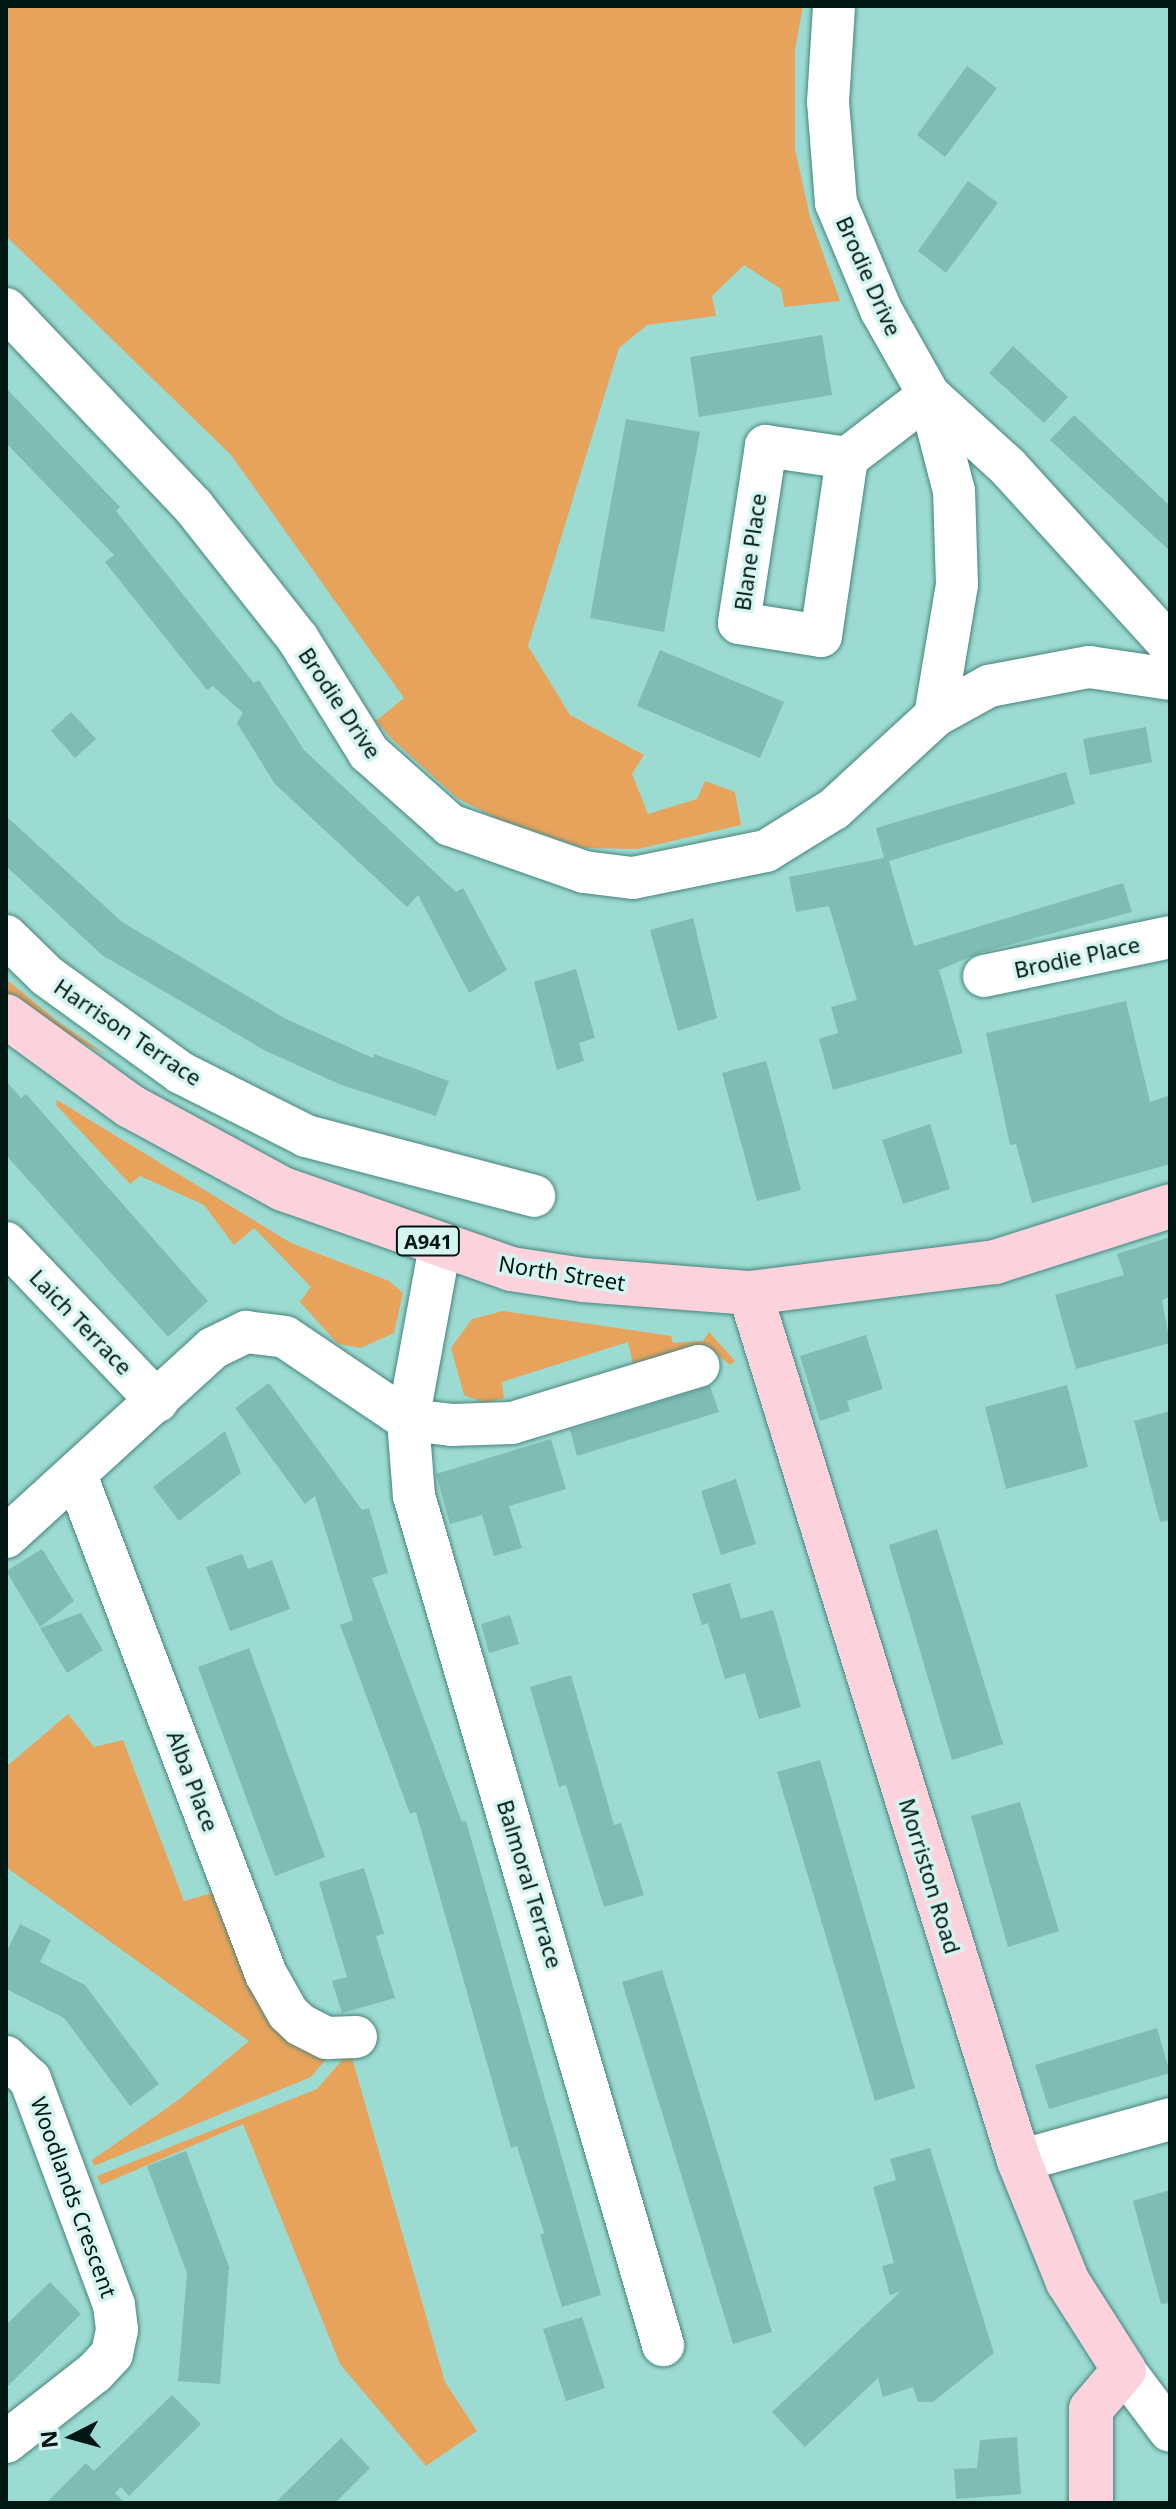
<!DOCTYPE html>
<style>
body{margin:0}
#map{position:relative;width:1176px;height:2509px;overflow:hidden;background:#9cdbd2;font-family:"Noto Sans",sans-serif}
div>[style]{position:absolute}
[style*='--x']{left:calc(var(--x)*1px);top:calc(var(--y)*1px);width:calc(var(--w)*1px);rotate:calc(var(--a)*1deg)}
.green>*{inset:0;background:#e7a35c}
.building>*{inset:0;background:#7ebcb4}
.roads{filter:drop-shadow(0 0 2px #47847d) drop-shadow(0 0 2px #47847d)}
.minor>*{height:42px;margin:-21px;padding:0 21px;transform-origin:21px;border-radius:21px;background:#fff}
.major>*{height:44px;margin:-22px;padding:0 22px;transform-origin:22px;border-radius:22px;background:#fcd3dc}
span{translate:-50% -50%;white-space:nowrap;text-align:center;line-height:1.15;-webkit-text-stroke:7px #d6f5f0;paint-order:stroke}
.shield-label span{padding:2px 6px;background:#d6f5f0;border:2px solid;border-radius:6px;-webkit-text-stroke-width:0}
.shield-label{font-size:20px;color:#001613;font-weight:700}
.street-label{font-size:22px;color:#001613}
.frame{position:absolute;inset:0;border:8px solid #001613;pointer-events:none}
.north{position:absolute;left:32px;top:2397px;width:80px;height:80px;-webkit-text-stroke:6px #d6f5f0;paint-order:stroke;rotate:264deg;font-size:22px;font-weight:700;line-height:32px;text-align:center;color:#001613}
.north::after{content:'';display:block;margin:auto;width:28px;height:36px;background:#001613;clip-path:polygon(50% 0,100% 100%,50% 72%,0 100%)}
</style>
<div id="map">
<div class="green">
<i style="clip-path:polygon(6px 6px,803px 6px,795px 50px,795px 149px,810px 217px,840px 301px,784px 307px,781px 289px,744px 265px,712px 296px,716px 316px,647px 325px,619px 348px,528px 646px,570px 715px,644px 755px,632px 774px,648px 814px,697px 799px,705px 781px,735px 792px,741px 825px,638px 849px,584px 848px,498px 819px,457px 798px,393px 740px,376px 721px,404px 698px,231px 455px,6px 236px)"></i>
<i style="clip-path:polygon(6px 979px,57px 1021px,107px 1055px,22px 1013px,6px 998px)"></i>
<i style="clip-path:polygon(57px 1100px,291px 1243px,389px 1281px,403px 1293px,394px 1333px,361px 1348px,338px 1344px,300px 1302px,311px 1287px,254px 1228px,234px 1245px,204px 1205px,140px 1176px,130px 1184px,56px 1105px)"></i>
<i style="clip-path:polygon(503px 1311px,671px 1336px,673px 1343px,703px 1341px,709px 1332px,735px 1361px,730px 1365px,714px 1352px,691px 1352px,634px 1368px,628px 1342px,502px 1382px,504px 1398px,485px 1403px,464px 1395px,451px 1348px,472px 1319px)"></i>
<i style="clip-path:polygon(68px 1714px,94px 1747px,123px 1740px,184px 1901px,219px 1891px,332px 2052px,311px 2077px,94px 2166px,92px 2160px,177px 2101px,249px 2041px,6px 1867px,6px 1767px)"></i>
<i style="clip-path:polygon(350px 2051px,445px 2382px,477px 2431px,426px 2466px,340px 2364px,243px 2124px,101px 2185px,97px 2176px,317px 2089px)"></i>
</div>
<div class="building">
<i style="clip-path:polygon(967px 66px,997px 88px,945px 157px,917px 135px)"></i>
<i style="clip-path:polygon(968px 181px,998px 203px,946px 273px,918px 251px)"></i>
<i style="clip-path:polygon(822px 335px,832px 395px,699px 417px,690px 357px)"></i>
<i style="clip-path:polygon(1013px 346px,1068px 397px,1044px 423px,989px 373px)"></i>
<i style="clip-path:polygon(6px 388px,120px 507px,116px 511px,254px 683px,259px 680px,304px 750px,456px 892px,463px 888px,507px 970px,469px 993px,418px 895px,407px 907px,275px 784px,237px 723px,243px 713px,213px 686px,207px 690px,105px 562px,114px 555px,6px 443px)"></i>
<i style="clip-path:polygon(1074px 415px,1170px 506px,1170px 551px,1050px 440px)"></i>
<i style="clip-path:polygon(626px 419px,700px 432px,664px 632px,590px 618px)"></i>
<i style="clip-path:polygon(660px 650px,784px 702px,760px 758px,637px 706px)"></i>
<i style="clip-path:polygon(71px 712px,96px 739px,75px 758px,51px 731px)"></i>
<i style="clip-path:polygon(1146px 727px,1152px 762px,1090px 775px,1083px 739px)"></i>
<i style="clip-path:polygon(1066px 772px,1075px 804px,889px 861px,914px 946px,1123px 883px,1132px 912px,979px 953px,939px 970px,963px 1053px,833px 1090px,819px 1039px,838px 1033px,831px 1007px,857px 1000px,829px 906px,796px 912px,789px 877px,884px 858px,876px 828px)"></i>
<i style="clip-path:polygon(6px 816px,122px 922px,286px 1019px,373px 1058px,374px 1054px,449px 1081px,436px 1116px,339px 1084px,264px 1050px,102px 955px,6px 866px)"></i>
<i style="clip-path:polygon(693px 918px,717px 1018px,678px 1031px,650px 930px)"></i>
<i style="clip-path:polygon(576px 969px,595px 1038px,579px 1043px,584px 1061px,557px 1070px,534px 982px)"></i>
<i style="clip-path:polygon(1126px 1001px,1150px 1102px,1170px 1095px,1170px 1164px,1032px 1203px,1016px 1144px,1010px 1145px,986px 1033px)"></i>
<i style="clip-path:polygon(766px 1061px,801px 1190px,757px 1201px,722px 1073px)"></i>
<i style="clip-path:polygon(6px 1081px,21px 1098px,26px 1094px,208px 1301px,168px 1337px,6px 1155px)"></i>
<i style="clip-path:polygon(930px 1124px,950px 1189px,903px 1204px,882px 1140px)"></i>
<i style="clip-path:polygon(1170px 1237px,1170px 1297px,1162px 1300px,1170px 1343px,1076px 1369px,1055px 1295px,1124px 1275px,1117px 1254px)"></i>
<i style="clip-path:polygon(866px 1335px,883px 1389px,847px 1401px,850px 1411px,820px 1421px,800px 1356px)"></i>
<i style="clip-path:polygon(269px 1383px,362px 1510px,369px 1508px,388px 1573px,372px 1578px,462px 1822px,466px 1821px,601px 2295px,562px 2307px,540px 2235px,544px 2233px,517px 2146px,511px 2148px,416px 1812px,410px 1814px,340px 1625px,353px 1620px,315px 1496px,305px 1504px,235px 1408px)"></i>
<i style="clip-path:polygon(1067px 1385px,1088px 1467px,1006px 1489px,985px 1407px)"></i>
<i style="clip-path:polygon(710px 1386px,719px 1412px,577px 1456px,570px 1430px)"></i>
<i style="clip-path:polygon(1170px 1411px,1170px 1520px,1160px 1522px,1134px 1421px)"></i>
<i style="clip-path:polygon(225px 1431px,241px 1473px,179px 1521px,153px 1487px)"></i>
<i style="clip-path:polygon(551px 1439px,566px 1489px,509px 1506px,522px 1548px,494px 1556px,482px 1515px,450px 1524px,436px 1474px)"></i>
<i style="clip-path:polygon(736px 1479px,756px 1544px,721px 1555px,701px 1491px)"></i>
<i style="clip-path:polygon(937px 1529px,1003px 1744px,952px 1760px,889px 1545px)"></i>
<i style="clip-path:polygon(42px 1549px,74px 1601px,40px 1627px,6px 1571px)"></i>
<i style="clip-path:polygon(242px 1554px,248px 1569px,272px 1560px,290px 1609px,230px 1631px,206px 1567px)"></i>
<i style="clip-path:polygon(730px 1583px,741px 1619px,773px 1610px,801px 1707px,759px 1719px,745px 1673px,725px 1679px,708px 1623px,702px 1625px,692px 1594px)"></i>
<i style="clip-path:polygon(81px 1613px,103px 1650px,67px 1673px,40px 1628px)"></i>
<i style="clip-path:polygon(510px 1615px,519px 1644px,489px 1653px,481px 1624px)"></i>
<i style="clip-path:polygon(249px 1648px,325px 1857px,275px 1876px,198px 1667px)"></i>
<i style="clip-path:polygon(571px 1675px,614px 1825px,621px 1823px,644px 1895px,604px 1907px,566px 1785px,559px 1787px,530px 1687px)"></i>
<i style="clip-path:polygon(820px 1760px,915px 2088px,875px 2101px,777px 1772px)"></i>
<i style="clip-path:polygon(1020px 1802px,1059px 1931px,1008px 1947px,971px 1816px)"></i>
<i style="clip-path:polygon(364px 1868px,384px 1934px,376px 1936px,395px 1998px,342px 2013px,332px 1981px,347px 1977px,319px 1882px)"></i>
<i style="clip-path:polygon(20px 1924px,51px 1940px,40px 1962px,85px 1985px,159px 2084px,130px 2106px,64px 2018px,6px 1989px,6px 1953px)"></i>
<i style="clip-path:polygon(662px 1970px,772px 2332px,733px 2344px,622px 1982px)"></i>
<i style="clip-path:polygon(1157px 2028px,1170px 2073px,1049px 2109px,1035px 2065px)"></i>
<i style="clip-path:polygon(930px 2148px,994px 2353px,933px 2402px,918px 2402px,913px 2387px,883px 2397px,878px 2378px,805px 2447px,772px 2412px,901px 2291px,890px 2295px,882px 2266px,894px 2263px,873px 2187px,896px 2180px,890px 2159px)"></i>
<i style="clip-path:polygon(186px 2151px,229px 2267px,220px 2384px,178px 2381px,187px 2273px,147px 2166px)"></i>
<i style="clip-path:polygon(1170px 2190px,1170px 2303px,1161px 2304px,1133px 2201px)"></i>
<i style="clip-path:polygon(50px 2282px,81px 2314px,6px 2388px,6px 2325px)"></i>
<i style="clip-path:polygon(582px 2317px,605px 2388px,566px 2401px,543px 2329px)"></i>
<i style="clip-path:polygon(172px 2395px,201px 2424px,129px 2496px,121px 2487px,115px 2493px,125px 2503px,46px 2503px,86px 2463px,94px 2471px)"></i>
<i style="clip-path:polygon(1017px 2437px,1021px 2494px,956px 2499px,954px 2469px,977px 2468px,980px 2440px)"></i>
<i style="clip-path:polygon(341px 2438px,370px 2468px,335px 2503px,275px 2503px)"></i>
</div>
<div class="roads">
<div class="minor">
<i style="--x:6;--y:309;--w:272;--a:46.5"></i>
<i style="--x:193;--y:506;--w:169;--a:51.7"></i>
<i style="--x:298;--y:639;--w:134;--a:58.1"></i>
<i style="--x:369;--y:753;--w:108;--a:41.6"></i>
<i style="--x:450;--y:825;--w:142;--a:19.3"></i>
<i style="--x:584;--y:872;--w:49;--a:7"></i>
<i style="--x:633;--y:878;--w:136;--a:-11.5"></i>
<i style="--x:766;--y:851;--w:80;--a:-31.7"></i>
<i style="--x:834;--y:809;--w:137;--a:-42.6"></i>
<i style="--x:935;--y:716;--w:133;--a:-80.5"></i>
<i style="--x:957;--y:585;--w:94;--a:-91.8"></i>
<i style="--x:954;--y:491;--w:99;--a:-104.6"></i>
<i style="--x:929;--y:395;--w:98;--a:-119.5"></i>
<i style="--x:881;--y:310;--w:116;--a:-112.8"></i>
<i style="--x:836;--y:203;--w:101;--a:-94.5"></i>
<i style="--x:828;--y:102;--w:96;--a:-86.4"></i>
<i style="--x:847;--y:458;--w:82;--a:-171.6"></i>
<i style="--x:766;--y:446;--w:179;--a:98.7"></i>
<i style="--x:739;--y:623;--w:83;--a:9"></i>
<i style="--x:821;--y:636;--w:180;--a:-81.7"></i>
<i style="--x:847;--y:458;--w:103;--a:-37.5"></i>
<i style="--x:929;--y:395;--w:107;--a:42.3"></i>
<i style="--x:1008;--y:467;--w:241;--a:47.7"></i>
<i style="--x:935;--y:716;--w:62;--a:-29.1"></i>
<i style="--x:989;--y:686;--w:102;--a:-10.8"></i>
<i style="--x:1089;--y:667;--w:82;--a:8.4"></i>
<i style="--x:6;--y:936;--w:57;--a:44.3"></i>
<i style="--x:47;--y:976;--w:165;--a:35.9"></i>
<i style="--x:181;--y:1073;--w:140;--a:26.7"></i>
<i style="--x:306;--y:1136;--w:236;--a:14.7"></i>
<i style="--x:984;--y:976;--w:190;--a:-11.8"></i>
<i style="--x:6;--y:1243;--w:219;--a:46.3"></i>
<i style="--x:440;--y:1246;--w:177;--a:100.4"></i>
<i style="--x:408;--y:1420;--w:76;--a:85.5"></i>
<i style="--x:414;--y:1496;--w:885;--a:73.65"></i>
<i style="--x:76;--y:1475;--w:534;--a:69.16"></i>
<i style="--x:266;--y:1974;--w:45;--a:60.6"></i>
<i style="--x:288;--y:2013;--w:18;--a:43"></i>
<i style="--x:301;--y:2025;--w:29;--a:27"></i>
<i style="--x:327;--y:2038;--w:29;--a:-2"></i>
<i style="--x:6;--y:1537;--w:280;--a:-42.4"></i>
<i style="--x:213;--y:1348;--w:37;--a:-26"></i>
<i style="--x:246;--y:1332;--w:39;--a:7"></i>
<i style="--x:285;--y:1337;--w:148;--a:34"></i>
<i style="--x:408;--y:1420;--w:44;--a:6.5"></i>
<i style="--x:452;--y:1425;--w:60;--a:-1.9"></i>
<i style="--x:512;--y:1423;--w:195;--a:-17"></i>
<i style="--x:6;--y:2057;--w:33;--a:43"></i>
<i style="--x:30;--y:2079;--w:241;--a:69.6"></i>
<i style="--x:114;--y:2305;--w:25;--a:83"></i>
<i style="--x:117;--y:2330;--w:25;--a:102"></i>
<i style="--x:112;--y:2354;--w:26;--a:133"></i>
<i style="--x:94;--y:2373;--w:112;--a:141.9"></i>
<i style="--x:1019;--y:2161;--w:157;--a:-15.5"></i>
<i style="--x:1124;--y:2370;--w:76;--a:53"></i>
</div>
<div class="major">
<i style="--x:6;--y:1016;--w:153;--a:36"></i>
<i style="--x:130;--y:1106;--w:174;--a:28.5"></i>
<i style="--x:283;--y:1189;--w:242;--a:19.3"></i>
<i style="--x:511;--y:1269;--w:73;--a:8.7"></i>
<i style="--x:583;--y:1280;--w:168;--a:4.5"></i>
<i style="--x:750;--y:1293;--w:247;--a:-7.2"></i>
<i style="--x:995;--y:1262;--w:184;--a:-17.7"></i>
<i style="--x:750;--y:1293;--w:909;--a:72.78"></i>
<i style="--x:1019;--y:2161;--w:131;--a:68"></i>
<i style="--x:1068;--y:2282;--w:104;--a:57.5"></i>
<i style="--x:1124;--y:2370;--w:51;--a:130.2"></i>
<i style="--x:1091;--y:2409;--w:94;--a:90"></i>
</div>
</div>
<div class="shield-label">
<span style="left:428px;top:1241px">A941</span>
</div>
<div class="street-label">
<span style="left:869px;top:276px;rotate:66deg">Brodie Drive</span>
<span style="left:750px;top:552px;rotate:-82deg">Blane Place</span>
<span style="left:340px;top:703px;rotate:56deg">Brodie Drive</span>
<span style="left:1077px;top:957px;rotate:-12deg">Brodie Place</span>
<span style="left:128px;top:1032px;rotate:34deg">Harrison Terrace</span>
<span style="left:562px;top:1273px;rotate:9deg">North Street</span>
<span style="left:81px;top:1322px;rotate:46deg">Laich Terrace</span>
<span style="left:193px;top:1781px;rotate:69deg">Alba Place</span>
<span style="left:930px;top:1876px;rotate:73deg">Morriston Road</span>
<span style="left:530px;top:1884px;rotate:73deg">Balmoral Terrace</span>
<span style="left:74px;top:2197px;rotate:70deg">Woodlands Crescent</span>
</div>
<div class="frame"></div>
<div class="north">N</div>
</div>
